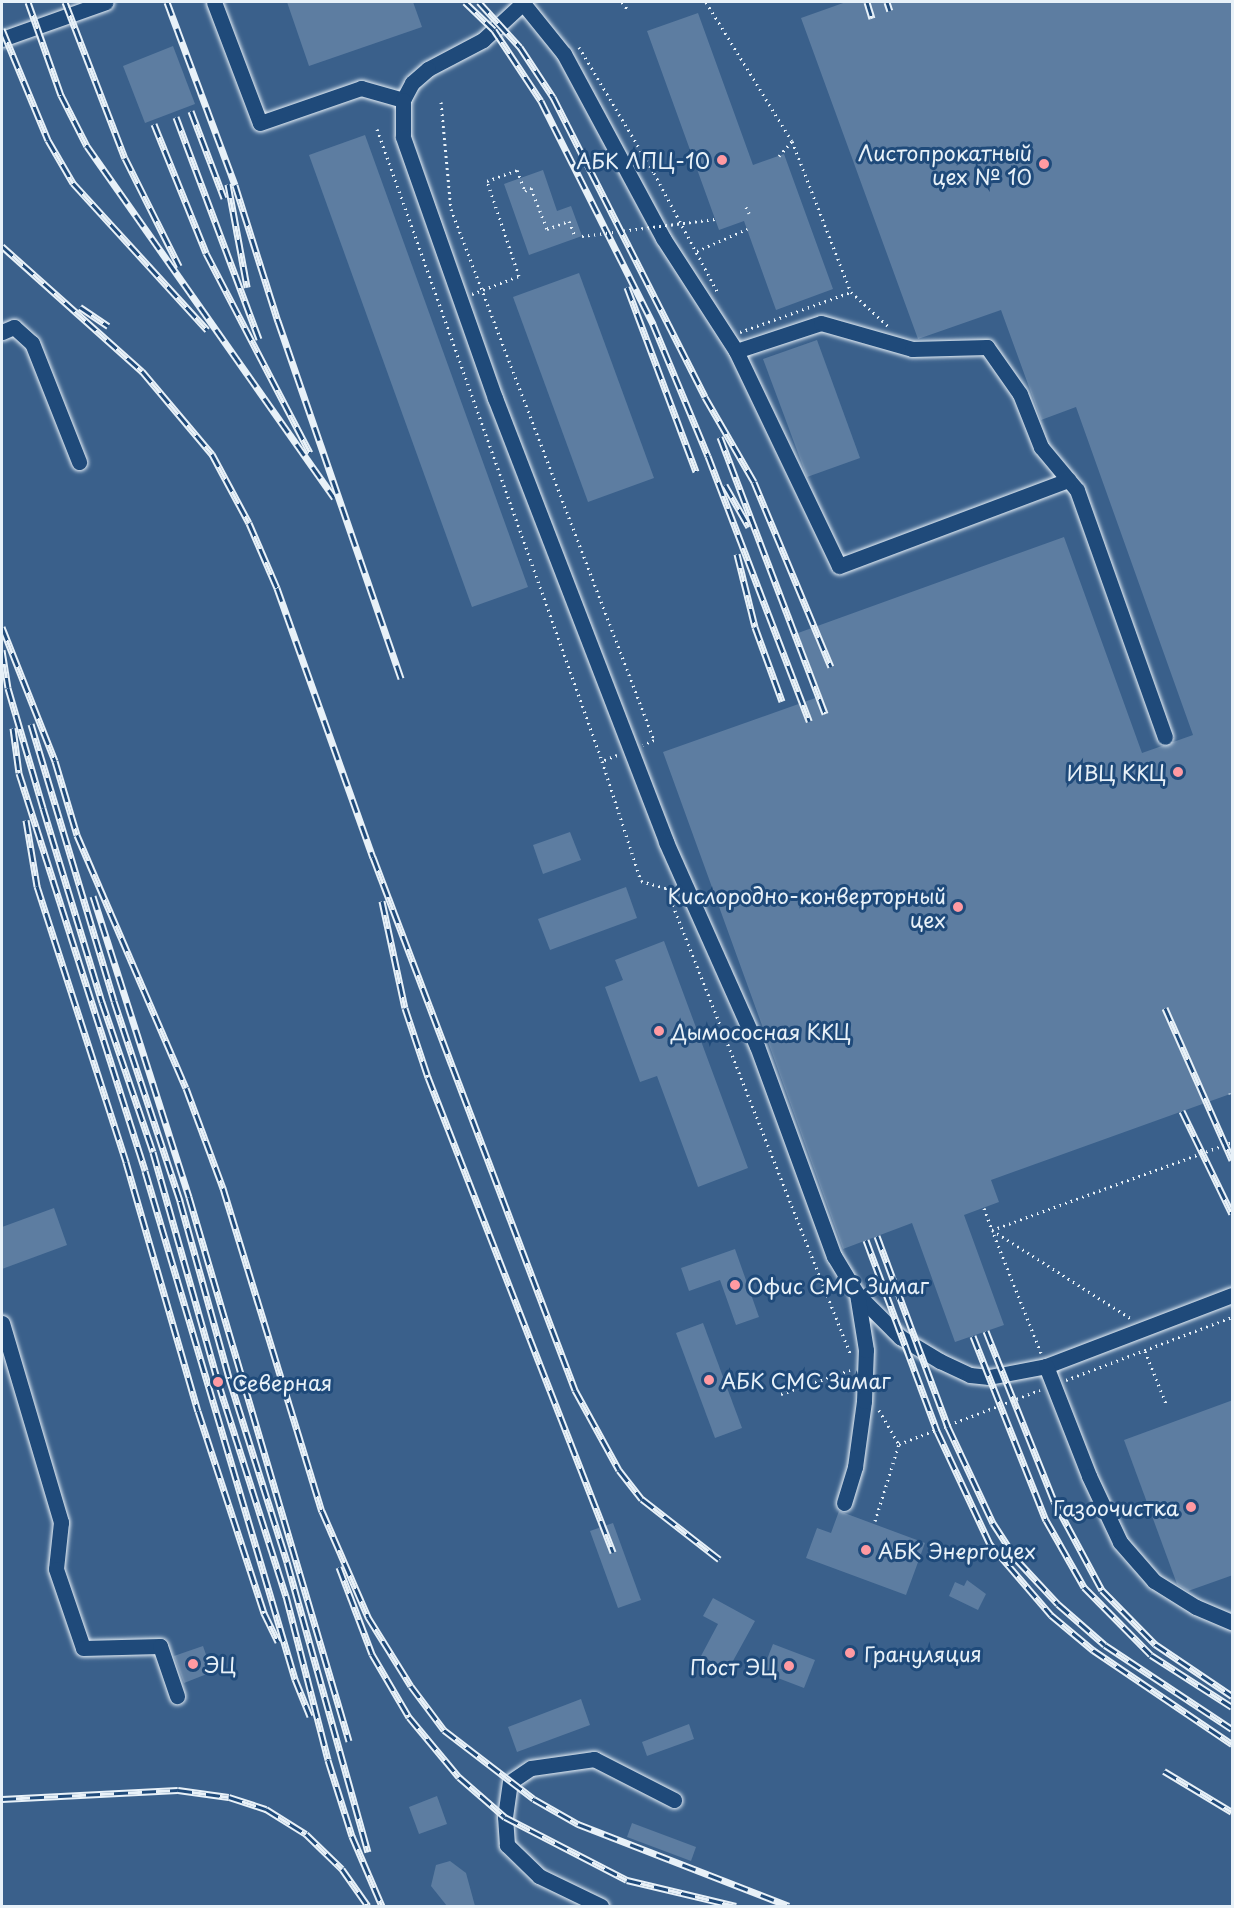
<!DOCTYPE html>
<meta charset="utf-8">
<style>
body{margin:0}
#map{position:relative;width:1234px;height:1908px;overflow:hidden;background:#2b5482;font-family:"Playpen Sans",sans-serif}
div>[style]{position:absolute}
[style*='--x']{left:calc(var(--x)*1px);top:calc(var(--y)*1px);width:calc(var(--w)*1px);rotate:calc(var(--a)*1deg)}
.built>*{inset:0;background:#3a608b}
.building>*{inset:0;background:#5d7da1}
.path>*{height:3px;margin-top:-1.5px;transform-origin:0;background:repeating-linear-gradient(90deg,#e8f1f8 0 1.5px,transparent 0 6px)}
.roads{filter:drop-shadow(0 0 2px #e8f1f8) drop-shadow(0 0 2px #e8f1f8)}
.minor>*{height:15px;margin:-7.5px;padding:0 7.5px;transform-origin:7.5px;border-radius:7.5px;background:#1f4a7a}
.rail>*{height:7px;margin-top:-3.5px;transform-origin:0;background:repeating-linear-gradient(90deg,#1f4a7a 0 14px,#e8f1f8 0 28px);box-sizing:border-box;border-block:2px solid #e8f1f8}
.path-bridge>*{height:3px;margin-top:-1.5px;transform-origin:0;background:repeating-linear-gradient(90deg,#e8f1f8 0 1.5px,transparent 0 6px)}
.dots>*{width:16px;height:16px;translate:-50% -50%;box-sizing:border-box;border:3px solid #1f4a7a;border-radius:50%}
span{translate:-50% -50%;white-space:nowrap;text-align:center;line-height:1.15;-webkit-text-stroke:6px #1f4a7a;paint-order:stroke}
.poi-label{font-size:21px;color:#e8f1f8}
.right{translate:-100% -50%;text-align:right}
.left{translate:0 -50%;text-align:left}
.frame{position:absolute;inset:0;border:3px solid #e8f1f8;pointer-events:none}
</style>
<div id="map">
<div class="built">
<i style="clip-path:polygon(2px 2px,1232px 2px,1232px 1906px,2px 1906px)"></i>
</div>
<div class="building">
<i style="clip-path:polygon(287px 2px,413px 2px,422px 27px,309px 66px)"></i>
<i style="clip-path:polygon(846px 2px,1233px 2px,1233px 1093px,991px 1180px,999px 1202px,964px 1215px,1004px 1325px,955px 1342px,912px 1223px,843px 1249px,663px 752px,821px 696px,798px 633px,1064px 537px,1142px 753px,1193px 735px,1076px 407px,1041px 420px,1001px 310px,918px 339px,801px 18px)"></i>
<i style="clip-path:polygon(698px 13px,753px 165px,784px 154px,833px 289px,776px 310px,744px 221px,719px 230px,647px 31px)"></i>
<i style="clip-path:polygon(173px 46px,195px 104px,145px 123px,123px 66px)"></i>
<i style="clip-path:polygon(365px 135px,528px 587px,472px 607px,309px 155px)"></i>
<i style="clip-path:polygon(543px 170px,557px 211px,571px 206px,582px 236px,529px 255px,504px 184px)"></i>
<i style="clip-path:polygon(579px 273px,654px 478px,588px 502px,513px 297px)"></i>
<i style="clip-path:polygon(817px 340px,860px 458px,807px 477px,763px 359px)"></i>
<i style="clip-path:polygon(570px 832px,581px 860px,543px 874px,533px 845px)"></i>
<i style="clip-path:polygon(626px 887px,637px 918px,550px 950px,538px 919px)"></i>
<i style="clip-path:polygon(664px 941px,748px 1168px,698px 1187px,657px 1076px,640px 1082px,605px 987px,623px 980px,615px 960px)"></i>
<i style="clip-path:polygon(54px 1208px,67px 1245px,2px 1269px,2px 1227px)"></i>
<i style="clip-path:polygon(735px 1249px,759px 1317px,736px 1325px,720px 1280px,689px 1291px,681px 1268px)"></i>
<i style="clip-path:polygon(703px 1323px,742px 1428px,715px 1438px,676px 1333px)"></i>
<i style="clip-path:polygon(1233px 1400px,1233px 1575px,1188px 1591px,1177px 1584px,1124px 1440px)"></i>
<i style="clip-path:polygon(839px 1511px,925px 1543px,906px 1595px,806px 1558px,817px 1528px,831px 1533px)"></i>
<i style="clip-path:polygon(613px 1523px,641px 1600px,618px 1608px,590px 1531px)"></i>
<i style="clip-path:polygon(967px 1580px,986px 1594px,978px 1610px,949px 1596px,955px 1582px,964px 1586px)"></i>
<i style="clip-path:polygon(713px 1598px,755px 1621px,728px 1670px,701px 1656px,718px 1624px,703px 1616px)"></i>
<i style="clip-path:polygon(773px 1644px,815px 1660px,804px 1688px,762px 1672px)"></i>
<i style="clip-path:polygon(203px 1646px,212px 1672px,184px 1683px,174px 1656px)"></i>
<i style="clip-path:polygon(581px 1699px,590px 1725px,517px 1752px,508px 1727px)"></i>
<i style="clip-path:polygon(689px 1724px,694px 1739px,647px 1756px,642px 1742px)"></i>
<i style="clip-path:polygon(437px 1796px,447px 1824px,419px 1834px,409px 1807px)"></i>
<i style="clip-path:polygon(632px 1823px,696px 1847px,691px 1861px,627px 1837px)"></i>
<i style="clip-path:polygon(450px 1861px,466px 1873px,475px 1906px,447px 1906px,431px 1886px,436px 1865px)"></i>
</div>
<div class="path">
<i style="--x:622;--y:2;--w:10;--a:53"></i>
<i style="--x:706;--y:2;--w:163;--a:58.3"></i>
<i style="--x:792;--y:141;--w:162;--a:68.7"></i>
<i style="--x:851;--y:292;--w:50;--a:42.6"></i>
<i style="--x:579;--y:47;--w:147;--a:59.2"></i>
<i style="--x:654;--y:173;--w:134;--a:61.9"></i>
<i style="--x:441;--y:102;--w:107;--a:84.7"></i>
<i style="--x:451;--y:209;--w:568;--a:69.08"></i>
<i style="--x:654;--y:740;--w:12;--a:156"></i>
<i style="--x:377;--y:129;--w:671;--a:70.4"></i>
<i style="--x:779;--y:156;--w:20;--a:-49"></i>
<i style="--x:746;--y:207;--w:7;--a:63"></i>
<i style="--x:697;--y:251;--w:55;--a:-23.7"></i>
<i style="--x:472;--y:294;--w:50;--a:-21"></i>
<i style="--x:519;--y:276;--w:100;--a:-108.6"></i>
<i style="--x:487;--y:181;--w:32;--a:-20"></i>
<i style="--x:517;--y:170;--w:22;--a:69"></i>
<i style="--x:525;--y:191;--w:7;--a:-27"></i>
<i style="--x:531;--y:188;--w:44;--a:68.7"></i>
<i style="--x:547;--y:229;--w:23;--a:-20"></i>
<i style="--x:569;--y:221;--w:16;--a:68"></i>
<i style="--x:740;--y:332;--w:118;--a:-19.8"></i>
<i style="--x:617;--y:755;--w:16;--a:158"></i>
<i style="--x:602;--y:761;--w:126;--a:72"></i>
<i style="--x:641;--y:881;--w:26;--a:16"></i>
<i style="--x:666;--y:888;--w:500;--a:68.41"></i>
<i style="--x:984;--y:1208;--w:23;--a:70"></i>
<i style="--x:992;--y:1230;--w:164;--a:32.5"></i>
<i style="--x:1145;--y:1351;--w:59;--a:68.2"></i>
<i style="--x:1041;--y:1353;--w:132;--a:-111.7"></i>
<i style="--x:992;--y:1230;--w:256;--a:-20.1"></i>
<i style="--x:1066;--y:1380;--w:178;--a:-20.8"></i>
<i style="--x:781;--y:1394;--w:73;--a:-19.2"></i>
<i style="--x:879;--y:1410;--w:39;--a:60"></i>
<i style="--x:899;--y:1444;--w:151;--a:-21"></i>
<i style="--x:875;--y:1521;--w:81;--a:-72.7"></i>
<i style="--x:1231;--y:1603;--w:1;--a:0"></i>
</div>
<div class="roads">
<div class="minor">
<i style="--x:214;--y:2;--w:129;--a:69.2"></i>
<i style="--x:260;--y:123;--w:107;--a:-19.1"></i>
<i style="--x:361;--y:88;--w:44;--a:15.9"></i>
<i style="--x:522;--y:2;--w:67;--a:51.1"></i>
<i style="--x:564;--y:54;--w:209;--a:61.7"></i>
<i style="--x:663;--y:238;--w:135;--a:57.1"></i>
<i style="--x:736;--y:351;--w:89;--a:-18.2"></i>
<i style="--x:821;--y:323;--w:95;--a:15.9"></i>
<i style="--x:912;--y:349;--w:75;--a:-1.5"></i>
<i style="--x:987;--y:347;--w:57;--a:54.9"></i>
<i style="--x:1020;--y:394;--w:57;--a:68.4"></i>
<i style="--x:1041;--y:447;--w:56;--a:50.1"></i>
<i style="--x:1077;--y:490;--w:262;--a:70.4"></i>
<i style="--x:524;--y:2;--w:56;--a:137.2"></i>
<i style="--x:483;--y:40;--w:62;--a:152.2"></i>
<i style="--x:428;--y:69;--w:21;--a:139"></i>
<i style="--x:412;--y:83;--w:19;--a:118"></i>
<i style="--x:403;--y:100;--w:37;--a:90"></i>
<i style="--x:403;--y:137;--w:277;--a:70.6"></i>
<i style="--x:495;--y:398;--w:476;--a:68.9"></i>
<i style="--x:666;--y:842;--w:223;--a:66"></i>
<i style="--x:757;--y:1046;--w:224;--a:69.9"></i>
<i style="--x:834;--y:1256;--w:44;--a:58.8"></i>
<i style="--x:857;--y:1294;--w:61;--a:45"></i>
<i style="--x:900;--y:1337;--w:47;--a:31"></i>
<i style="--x:940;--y:1361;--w:33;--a:25"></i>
<i style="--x:970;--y:1375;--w:19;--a:6"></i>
<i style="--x:989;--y:1377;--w:58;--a:-10.9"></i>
<i style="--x:2;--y:39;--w:110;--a:-19.6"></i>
<i style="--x:2;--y:332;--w:13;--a:-23"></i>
<i style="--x:14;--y:327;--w:24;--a:42"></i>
<i style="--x:32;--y:343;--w:128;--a:68.4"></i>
<i style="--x:736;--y:351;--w:238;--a:64.4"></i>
<i style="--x:839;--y:566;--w:245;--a:-20.6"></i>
<i style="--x:1232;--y:1295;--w:199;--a:159.1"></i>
<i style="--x:1046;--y:1366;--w:118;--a:68.6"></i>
<i style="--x:1089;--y:1476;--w:73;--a:64.8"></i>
<i style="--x:1120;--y:1542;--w:52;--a:48.9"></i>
<i style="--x:1154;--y:1581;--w:49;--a:31.8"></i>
<i style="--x:1196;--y:1607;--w:39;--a:23"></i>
<i style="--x:2;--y:1323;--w:208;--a:73.5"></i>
<i style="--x:61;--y:1522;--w:47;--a:96.1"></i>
<i style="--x:56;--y:1569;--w:83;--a:71.1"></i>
<i style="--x:83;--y:1648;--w:77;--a:-1.5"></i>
<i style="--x:160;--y:1646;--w:53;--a:71.2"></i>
<i style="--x:844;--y:1503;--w:38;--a:-73"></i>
<i style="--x:855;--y:1467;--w:67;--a:-82.2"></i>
<i style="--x:864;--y:1401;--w:51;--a:-87.8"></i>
<i style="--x:866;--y:1350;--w:57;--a:-99.1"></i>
<i style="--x:601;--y:1906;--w:69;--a:-154.2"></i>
<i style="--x:539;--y:1876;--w:45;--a:-135.9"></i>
<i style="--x:507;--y:1845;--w:28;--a:-94"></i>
<i style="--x:505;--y:1817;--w:35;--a:-82"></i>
<i style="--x:510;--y:1782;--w:25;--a:-34"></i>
<i style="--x:531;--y:1768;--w:64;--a:-8.1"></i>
<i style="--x:594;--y:1759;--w:90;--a:27.1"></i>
</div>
</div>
<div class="rail">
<i style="--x:28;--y:2;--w:99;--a:70.5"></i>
<i style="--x:61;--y:95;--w:57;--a:63"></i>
<i style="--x:87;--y:146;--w:430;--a:54.9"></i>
<i style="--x:65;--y:2;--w:167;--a:69"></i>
<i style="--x:125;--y:158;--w:121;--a:63.4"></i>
<i style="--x:167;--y:2;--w:195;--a:69.6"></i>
<i style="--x:235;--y:185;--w:143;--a:72.5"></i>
<i style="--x:278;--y:321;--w:378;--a:71"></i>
<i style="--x:465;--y:2;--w:40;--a:44"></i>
<i style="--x:494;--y:30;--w:85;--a:56.5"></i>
<i style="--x:541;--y:101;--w:250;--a:63.3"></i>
<i style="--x:653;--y:324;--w:143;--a:67.4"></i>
<i style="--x:708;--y:456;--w:284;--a:69.1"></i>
<i style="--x:479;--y:2;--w:61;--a:47.7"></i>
<i style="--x:520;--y:47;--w:60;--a:56.6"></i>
<i style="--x:553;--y:97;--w:336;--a:63.1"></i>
<i style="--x:705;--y:397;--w:98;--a:60"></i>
<i style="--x:754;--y:482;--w:200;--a:67.4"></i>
<i style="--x:867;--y:2;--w:17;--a:73"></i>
<i style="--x:887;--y:2;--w:9;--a:72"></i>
<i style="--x:2;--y:29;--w:120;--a:67.5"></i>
<i style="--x:48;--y:140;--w:50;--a:59.8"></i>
<i style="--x:73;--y:183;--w:199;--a:47.6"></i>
<i style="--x:191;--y:111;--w:93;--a:69.2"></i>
<i style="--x:176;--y:117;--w:237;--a:69.5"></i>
<i style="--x:154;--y:124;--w:139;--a:68"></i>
<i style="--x:206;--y:253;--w:225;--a:62.5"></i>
<i style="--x:228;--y:184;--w:105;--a:79.5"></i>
<i style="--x:2;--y:246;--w:188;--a:41.8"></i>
<i style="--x:142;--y:371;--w:109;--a:49.9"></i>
<i style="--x:212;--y:454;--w:78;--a:61.8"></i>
<i style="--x:249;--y:523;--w:71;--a:66.7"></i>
<i style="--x:277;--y:588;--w:286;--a:70.4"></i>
<i style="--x:373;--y:857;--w:570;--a:69.24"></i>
<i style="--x:575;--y:1390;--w:91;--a:61.2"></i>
<i style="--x:619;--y:1470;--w:37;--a:52"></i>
<i style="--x:642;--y:1499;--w:98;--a:37.9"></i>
<i style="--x:627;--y:287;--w:197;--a:69.5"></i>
<i style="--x:80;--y:307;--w:34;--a:34"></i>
<i style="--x:720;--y:437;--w:296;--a:69.2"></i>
<i style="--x:725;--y:485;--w:48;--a:60.3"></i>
<i style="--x:737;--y:554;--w:75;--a:76.1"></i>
<i style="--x:755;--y:627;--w:79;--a:70"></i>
<i style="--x:2;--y:627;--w:144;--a:68.4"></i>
<i style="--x:55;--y:761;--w:77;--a:73.4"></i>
<i style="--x:77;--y:835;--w:275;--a:66.7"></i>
<i style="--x:186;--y:1088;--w:107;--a:69.7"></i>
<i style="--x:223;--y:1188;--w:338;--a:73"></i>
<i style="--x:322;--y:1511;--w:116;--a:66.5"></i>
<i style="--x:368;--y:1617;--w:81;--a:58.1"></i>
<i style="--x:411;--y:1686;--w:55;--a:53.1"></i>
<i style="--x:444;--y:1730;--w:113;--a:37.5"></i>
<i style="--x:534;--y:1799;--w:51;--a:29.6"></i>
<i style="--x:578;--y:1824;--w:226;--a:21.2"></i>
<i style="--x:2;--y:650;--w:38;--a:81"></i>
<i style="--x:8;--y:688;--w:125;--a:73.7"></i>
<i style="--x:43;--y:808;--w:203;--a:73.1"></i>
<i style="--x:102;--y:1002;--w:158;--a:71.2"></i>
<i style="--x:153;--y:1152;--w:239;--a:74.2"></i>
<i style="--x:218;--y:1382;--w:225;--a:72.4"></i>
<i style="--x:286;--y:1596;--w:169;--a:75.6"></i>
<i style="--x:328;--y:1760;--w:80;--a:72.5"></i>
<i style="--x:352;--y:1836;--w:76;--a:66.8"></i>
<i style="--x:31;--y:724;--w:289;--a:73.3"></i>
<i style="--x:114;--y:1001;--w:211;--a:71.7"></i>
<i style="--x:180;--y:1201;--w:184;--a:74.5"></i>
<i style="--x:229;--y:1378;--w:193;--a:72.5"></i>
<i style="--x:287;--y:1562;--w:301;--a:74.4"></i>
<i style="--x:13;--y:728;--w:45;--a:82.4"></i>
<i style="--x:19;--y:773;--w:417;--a:72.4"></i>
<i style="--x:145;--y:1171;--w:530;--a:73.55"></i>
<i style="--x:295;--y:1679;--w:40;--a:68"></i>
<i style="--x:26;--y:820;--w:67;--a:80.5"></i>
<i style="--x:37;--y:886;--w:290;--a:72.1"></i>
<i style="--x:126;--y:1162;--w:259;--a:73.9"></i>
<i style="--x:198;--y:1411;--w:213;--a:71.9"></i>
<i style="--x:264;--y:1613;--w:32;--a:64"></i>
<i style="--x:93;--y:896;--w:316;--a:72.3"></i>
<i style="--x:189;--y:1197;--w:567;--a:73.61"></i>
<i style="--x:382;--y:901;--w:109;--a:77.9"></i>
<i style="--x:405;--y:1008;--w:73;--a:71.6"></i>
<i style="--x:428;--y:1077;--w:510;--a:68.72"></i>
<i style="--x:1165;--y:1008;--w:166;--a:66.2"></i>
<i style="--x:1232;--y:1093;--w:1;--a:90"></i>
<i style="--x:1182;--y:1111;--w:114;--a:64.1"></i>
<i style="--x:877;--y:1236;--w:204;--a:69.6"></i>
<i style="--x:948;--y:1427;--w:106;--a:64.9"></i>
<i style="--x:993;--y:1523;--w:44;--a:57"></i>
<i style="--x:1017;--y:1560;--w:60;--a:47"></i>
<i style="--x:1058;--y:1604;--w:62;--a:41.1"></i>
<i style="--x:1105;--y:1645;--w:152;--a:33.5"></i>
<i style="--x:866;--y:1240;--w:204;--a:69.6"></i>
<i style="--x:937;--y:1431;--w:125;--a:64.9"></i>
<i style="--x:990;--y:1544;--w:94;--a:49.3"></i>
<i style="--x:1051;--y:1615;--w:55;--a:39.8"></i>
<i style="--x:1093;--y:1650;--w:168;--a:34.1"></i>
<i style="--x:986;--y:1331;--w:183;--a:68.2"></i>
<i style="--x:1054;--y:1501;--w:101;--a:61.7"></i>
<i style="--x:1102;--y:1590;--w:76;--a:45.5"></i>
<i style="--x:1155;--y:1644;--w:93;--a:34"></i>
<i style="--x:973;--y:1336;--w:198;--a:68.4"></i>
<i style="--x:1046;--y:1520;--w:77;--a:60.4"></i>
<i style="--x:1084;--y:1587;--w:95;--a:45.4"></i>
<i style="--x:1151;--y:1655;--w:96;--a:32.7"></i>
<i style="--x:339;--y:1567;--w:93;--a:69.2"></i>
<i style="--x:372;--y:1654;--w:73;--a:59.6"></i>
<i style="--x:409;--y:1717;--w:78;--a:50.2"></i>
<i style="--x:459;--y:1777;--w:61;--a:41"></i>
<i style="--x:505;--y:1817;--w:137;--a:27.3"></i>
<i style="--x:627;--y:1880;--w:112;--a:13.4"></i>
<i style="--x:1164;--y:1771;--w:79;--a:31.1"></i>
<i style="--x:2;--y:1799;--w:176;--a:-2.9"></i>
<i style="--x:178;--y:1790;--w:51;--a:7.8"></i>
<i style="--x:229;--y:1797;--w:39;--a:18"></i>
<i style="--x:266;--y:1809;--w:47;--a:32"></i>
<i style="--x:306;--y:1834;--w:50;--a:44.2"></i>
<i style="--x:342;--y:1869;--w:45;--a:54.9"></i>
</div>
<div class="path-bridge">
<i style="--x:582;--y:236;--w:134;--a:-7.3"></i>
</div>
<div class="dots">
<i style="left:722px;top:160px;background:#ff9aa2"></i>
<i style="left:1044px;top:164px;background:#ff9aa2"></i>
<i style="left:1178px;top:772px;background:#ff9aa2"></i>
<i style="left:958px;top:907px;background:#ff9aa2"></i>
<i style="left:659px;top:1031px;background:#ff9aa2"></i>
<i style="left:735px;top:1285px;background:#ff9aa2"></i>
<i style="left:709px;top:1380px;background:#ff9aa2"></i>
<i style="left:218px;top:1382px;background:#ff9aa2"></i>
<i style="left:1191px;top:1507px;background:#ff9aa2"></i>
<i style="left:866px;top:1550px;background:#ff9aa2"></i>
<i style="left:850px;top:1653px;background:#ff9aa2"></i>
<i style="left:193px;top:1664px;background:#ff9aa2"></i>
<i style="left:789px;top:1666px;background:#ff9aa2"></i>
</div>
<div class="poi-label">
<span class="right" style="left:1032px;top:164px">Листопрокатный<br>цех № 10</span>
<span class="right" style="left:710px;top:160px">АБК ЛПЦ-10</span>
<span class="right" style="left:1166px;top:772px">ИВЦ ККЦ</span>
<span class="right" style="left:946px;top:907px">Кислородно-конверторный<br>цех</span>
<span class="left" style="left:671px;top:1031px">Дымососная ККЦ</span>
<span class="left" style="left:747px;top:1285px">Офис СМС Зимаг</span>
<span class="left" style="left:721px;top:1380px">АБК СМС Зимаг</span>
<span class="left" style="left:232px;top:1382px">Северная</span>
<span class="right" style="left:1179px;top:1507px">Газоочистка</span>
<span class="left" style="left:878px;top:1550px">АБК Энергоцех</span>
<span class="left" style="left:864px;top:1653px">Грануляция</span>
<span class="left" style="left:205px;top:1664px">ЭЦ</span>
<span class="right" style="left:777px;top:1666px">Пост ЭЦ</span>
</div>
<div class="frame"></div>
</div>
